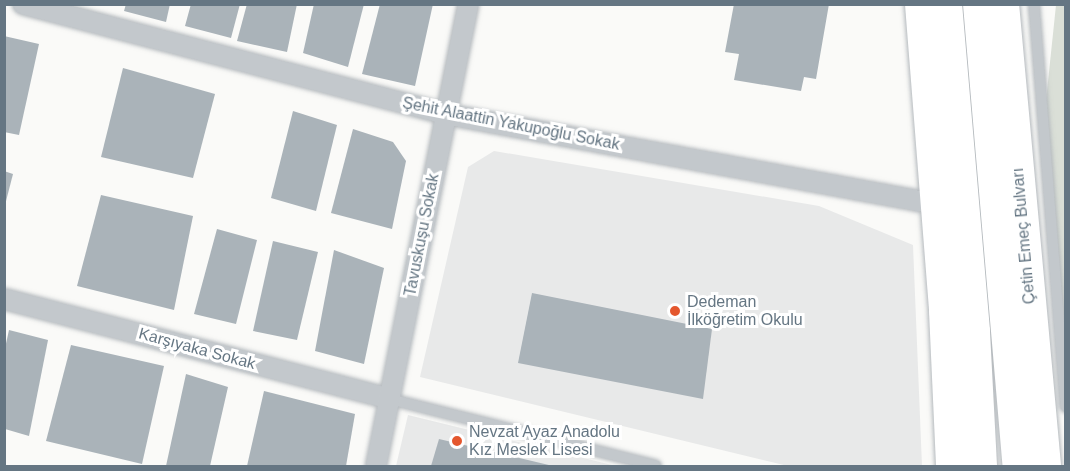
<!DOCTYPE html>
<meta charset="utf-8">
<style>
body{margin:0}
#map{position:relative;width:1070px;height:471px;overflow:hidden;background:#fafaf8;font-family:Arial,sans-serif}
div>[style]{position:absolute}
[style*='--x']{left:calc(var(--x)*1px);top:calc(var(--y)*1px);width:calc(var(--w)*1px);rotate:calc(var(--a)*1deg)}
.built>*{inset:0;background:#e8e9e9}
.green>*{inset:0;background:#dadfd7}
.building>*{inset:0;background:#aab3b9}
.roads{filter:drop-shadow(0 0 2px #b5babe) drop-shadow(0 0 2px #b5babe)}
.service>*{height:10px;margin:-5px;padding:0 5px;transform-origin:5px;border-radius:5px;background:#c3c8cc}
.minor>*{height:20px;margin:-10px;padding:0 10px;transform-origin:10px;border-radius:10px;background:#c3c8cc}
.primary>*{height:32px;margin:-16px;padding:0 16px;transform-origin:16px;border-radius:16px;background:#fff}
.dots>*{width:16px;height:16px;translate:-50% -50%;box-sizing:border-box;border:3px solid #fff;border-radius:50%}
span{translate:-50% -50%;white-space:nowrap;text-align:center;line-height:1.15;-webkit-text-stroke:6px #fff;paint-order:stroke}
.street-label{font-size:16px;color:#657683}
.poi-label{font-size:16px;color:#657683}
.left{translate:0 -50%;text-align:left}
.frame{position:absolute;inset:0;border:6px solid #657683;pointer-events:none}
</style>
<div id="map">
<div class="built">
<i style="clip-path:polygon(494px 151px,819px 206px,913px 245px,922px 466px,788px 466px,420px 377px,468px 167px)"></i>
<i style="clip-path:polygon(408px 415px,616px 466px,396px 466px)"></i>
</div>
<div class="green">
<i style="clip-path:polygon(1056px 5px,1065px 5px,1065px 407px,1042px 139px)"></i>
</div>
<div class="building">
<i style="clip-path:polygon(126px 4px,170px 4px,166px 22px,124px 11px)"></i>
<i style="clip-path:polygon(191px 4px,240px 4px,231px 38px,185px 26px)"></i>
<i style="clip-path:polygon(247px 4px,297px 4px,287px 52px,237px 41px)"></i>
<i style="clip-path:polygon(314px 4px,364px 4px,348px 67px,303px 53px)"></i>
<i style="clip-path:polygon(380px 4px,433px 4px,415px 86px,362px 74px)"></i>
<i style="clip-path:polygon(734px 4px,829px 4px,816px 79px,804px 77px,801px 91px,734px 80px,739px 54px,725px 52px)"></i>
<i style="clip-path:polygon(4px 36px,39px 44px,19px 135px,4px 132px)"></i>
<i style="clip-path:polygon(123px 68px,215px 94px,193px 178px,101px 157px)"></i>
<i style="clip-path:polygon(293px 111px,337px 125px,316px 211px,271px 198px)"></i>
<i style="clip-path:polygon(353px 129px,393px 142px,406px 161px,392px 229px,331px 213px)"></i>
<i style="clip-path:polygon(4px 171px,13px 174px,5px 205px,4px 205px)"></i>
<i style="clip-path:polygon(101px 195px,193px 216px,174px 310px,77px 286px)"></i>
<i style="clip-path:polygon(217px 229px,257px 240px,236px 324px,194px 314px)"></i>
<i style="clip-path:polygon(273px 241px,318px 252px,297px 340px,253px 331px)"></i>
<i style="clip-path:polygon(334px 250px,384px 268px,364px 364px,315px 351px)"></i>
<i style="clip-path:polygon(532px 293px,712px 329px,703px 399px,518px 363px)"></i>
<i style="clip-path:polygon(9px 330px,48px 340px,29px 436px,5px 429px,5px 348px)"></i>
<i style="clip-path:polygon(71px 345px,164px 366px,142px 464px,46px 441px)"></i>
<i style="clip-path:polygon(186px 374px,228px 387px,210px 466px,166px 466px)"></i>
<i style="clip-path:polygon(264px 391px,355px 414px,346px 466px,247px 466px)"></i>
<i style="clip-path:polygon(439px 439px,553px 466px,431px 466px)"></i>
</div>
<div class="roads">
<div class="service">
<i style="--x:1034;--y:4;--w:404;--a:85.5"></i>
<i style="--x:390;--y:399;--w:274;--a:14.1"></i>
</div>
<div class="minor">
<i style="--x:23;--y:4;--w:436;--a:14.6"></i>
<i style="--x:445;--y:114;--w:498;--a:10.4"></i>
<i style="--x:4;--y:299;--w:399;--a:14.5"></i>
<i style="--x:376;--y:466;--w:471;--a:-78.7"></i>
</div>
<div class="primary">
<i style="--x:921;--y:4;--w:308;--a:85.5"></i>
<i style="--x:945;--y:311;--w:155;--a:87.4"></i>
<i style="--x:946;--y:4;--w:329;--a:85.1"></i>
<i style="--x:974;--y:332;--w:134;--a:87"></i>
<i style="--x:979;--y:4;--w:464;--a:85.1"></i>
<i style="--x:1003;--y:4;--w:464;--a:84.8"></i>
</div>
</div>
<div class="dots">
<i style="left:675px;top:311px;background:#e4572e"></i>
<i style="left:457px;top:441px;background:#e4572e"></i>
</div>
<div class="street-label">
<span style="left:511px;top:124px;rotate:11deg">Şehit Alaattin Yakupoğlu Sokak</span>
<span style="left:422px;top:235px;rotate:-79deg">Tavuskuşu Sokak</span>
<span style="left:1024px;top:236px;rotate:-95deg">Çetin Emeç Bulvarı</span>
<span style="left:197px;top:349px;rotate:15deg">Karşıyaka Sokak</span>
</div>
<div class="poi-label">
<span class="left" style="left:687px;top:311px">Dedeman<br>İlköğretim Okulu</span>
<span class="left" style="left:469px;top:441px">Nevzat Ayaz Anadolu<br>Kız Meslek Lisesi</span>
</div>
<div class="frame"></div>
</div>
